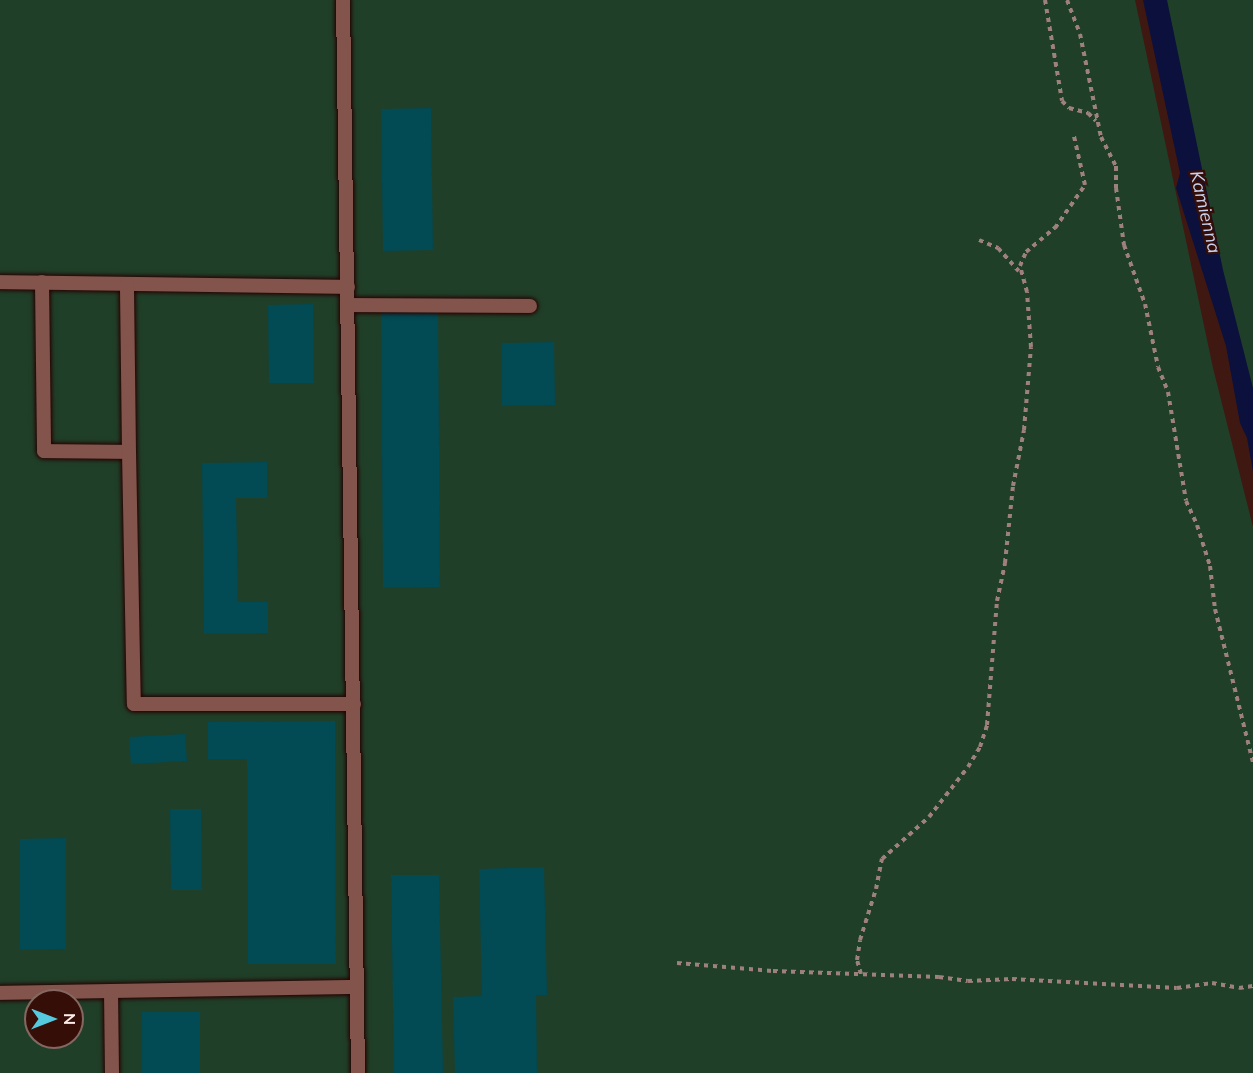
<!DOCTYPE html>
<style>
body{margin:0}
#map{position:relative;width:1253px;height:1073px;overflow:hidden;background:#401812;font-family:Mulish,sans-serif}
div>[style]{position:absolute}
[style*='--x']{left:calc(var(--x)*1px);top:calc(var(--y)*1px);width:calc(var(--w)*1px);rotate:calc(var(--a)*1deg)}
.green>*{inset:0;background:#203f28}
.water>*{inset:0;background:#0b103d}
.building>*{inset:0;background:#024a54}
.path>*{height:4px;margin-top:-2px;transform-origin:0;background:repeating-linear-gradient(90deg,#9e817c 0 4.5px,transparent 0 9px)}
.roads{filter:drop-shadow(0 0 2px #250100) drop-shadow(0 0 2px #250100)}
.lane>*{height:14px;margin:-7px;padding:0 7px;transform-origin:7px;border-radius:7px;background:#82544b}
span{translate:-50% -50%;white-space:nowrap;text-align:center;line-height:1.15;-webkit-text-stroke:4.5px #350e08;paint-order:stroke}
.water-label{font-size:18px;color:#c9d3f3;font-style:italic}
.north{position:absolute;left:24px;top:989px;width:60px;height:60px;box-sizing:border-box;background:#350e08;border:2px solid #856762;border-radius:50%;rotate:90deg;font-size:16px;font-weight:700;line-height:24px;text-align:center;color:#feede9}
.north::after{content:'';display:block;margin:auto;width:21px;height:27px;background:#55cadf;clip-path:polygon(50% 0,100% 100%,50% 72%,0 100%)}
</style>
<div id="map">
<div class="green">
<i style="clip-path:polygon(evenodd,0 0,1135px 0,1213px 368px,1253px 527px,1253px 1073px,0 1073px,0 0,36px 1001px,72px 1001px,72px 1037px,36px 1037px,36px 1001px)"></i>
<i style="clip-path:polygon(1161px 0,1253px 0,1253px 405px)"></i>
</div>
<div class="water">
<i style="clip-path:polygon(1143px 0,1167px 0,1223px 270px,1253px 388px,1253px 472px,1247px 438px,1240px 423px,1226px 346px,1176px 188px,1180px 173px)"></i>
</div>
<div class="building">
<i style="clip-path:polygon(431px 108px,433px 250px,383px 251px,381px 109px)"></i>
<i style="clip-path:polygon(313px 304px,314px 383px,269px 383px,268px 305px)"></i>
<i style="clip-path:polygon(381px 311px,438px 311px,440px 587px,383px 588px)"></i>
<i style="clip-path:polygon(554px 342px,555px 405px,502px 406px,502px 343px)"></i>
<i style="clip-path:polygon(267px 462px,267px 498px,236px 498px,238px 602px,268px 602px,268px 633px,204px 634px,202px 463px)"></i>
<i style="clip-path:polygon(335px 721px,336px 964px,248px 964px,247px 759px,208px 759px,208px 722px)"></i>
<i style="clip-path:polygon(185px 734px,187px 761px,131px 764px,129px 737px)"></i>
<i style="clip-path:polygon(170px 809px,201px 809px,202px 890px,171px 890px)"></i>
<i style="clip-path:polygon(66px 838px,66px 949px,20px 950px,20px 839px)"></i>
<i style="clip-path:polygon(544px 867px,547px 995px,536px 995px,537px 1073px,455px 1073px,453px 997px,482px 996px,479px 869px)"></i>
<i style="clip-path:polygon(391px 875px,439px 875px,443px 1073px,394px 1073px)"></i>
<i style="clip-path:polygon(142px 1012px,200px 1012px,200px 1073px,142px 1073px)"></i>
</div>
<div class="path">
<i style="--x:1045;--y:0;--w:102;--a:80.4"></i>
<i style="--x:1062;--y:101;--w:10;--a:45"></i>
<i style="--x:1069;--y:108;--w:20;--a:15"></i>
<i style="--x:1088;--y:113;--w:11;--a:45"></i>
<i style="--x:1067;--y:0;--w:36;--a:69"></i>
<i style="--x:1080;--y:34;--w:105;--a:78.5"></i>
<i style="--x:1101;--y:137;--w:33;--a:63"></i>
<i style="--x:1116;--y:166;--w:22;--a:90"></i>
<i style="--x:1116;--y:188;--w:58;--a:82"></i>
<i style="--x:1124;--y:245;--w:63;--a:70.4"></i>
<i style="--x:1145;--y:304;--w:64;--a:78.3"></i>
<i style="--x:1158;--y:367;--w:27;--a:68"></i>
<i style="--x:1168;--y:392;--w:110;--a:80.6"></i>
<i style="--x:1186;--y:501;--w:26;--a:65"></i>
<i style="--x:1197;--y:525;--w:43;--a:72.4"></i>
<i style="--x:1210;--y:566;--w:43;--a:83.4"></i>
<i style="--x:1215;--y:609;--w:158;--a:76.1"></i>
<i style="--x:979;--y:240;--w:21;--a:23"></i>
<i style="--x:998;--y:248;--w:31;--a:48"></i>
<i style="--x:677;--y:963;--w:96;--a:4.8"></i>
<i style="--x:773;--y:971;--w:166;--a:2.1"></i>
<i style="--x:939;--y:977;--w:29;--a:8"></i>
<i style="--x:968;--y:981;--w:44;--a:-2.6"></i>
<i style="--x:1012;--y:979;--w:165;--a:3.1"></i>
<i style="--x:1177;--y:988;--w:35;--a:-8"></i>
<i style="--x:1212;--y:983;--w:27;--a:10"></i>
<i style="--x:1239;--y:988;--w:14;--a:-8"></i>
<i style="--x:861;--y:974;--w:15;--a:-106"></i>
<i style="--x:857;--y:960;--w:20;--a:-81"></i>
<i style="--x:860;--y:940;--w:53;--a:-72.6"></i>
<i style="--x:876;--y:889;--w:31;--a:-79"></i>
<i style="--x:882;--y:859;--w:63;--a:-41.8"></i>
<i style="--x:929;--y:817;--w:63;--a:-52"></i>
<i style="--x:968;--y:767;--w:23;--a:-59"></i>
<i style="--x:980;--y:747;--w:23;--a:-72"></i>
<i style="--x:987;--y:725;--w:124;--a:-85.4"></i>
<i style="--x:997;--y:601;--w:39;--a:-78"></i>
<i style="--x:1005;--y:563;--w:77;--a:-84.1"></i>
<i style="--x:1013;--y:486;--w:57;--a:-78.9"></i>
<i style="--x:1024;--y:430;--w:83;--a:-85.2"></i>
<i style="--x:1031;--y:347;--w:55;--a:-94.2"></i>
<i style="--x:1027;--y:292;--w:27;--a:-105"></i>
<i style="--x:1020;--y:266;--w:15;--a:-67"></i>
<i style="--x:1026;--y:252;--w:38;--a:-40"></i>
<i style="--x:1055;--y:228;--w:52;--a:-55.1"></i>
<i style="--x:1085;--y:185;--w:50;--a:-102.7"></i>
</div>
<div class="roads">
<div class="lane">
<i style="--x:343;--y:0;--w:1073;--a:89.2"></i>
<i style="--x:0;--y:282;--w:348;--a:0.8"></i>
<i style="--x:42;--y:282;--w:169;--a:89.3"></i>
<i style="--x:44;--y:451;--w:85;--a:0.7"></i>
<i style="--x:129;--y:452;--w:168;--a:-90.7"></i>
<i style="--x:348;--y:305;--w:182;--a:0.3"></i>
<i style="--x:129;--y:452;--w:252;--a:88.9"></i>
<i style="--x:134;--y:704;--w:220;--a:0"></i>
<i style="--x:111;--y:991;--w:82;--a:89.3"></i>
<i style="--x:0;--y:993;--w:356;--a:-1"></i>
</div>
</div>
<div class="water-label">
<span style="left:1205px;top:212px;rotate:77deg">Kamienna</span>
</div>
<div class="north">N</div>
</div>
